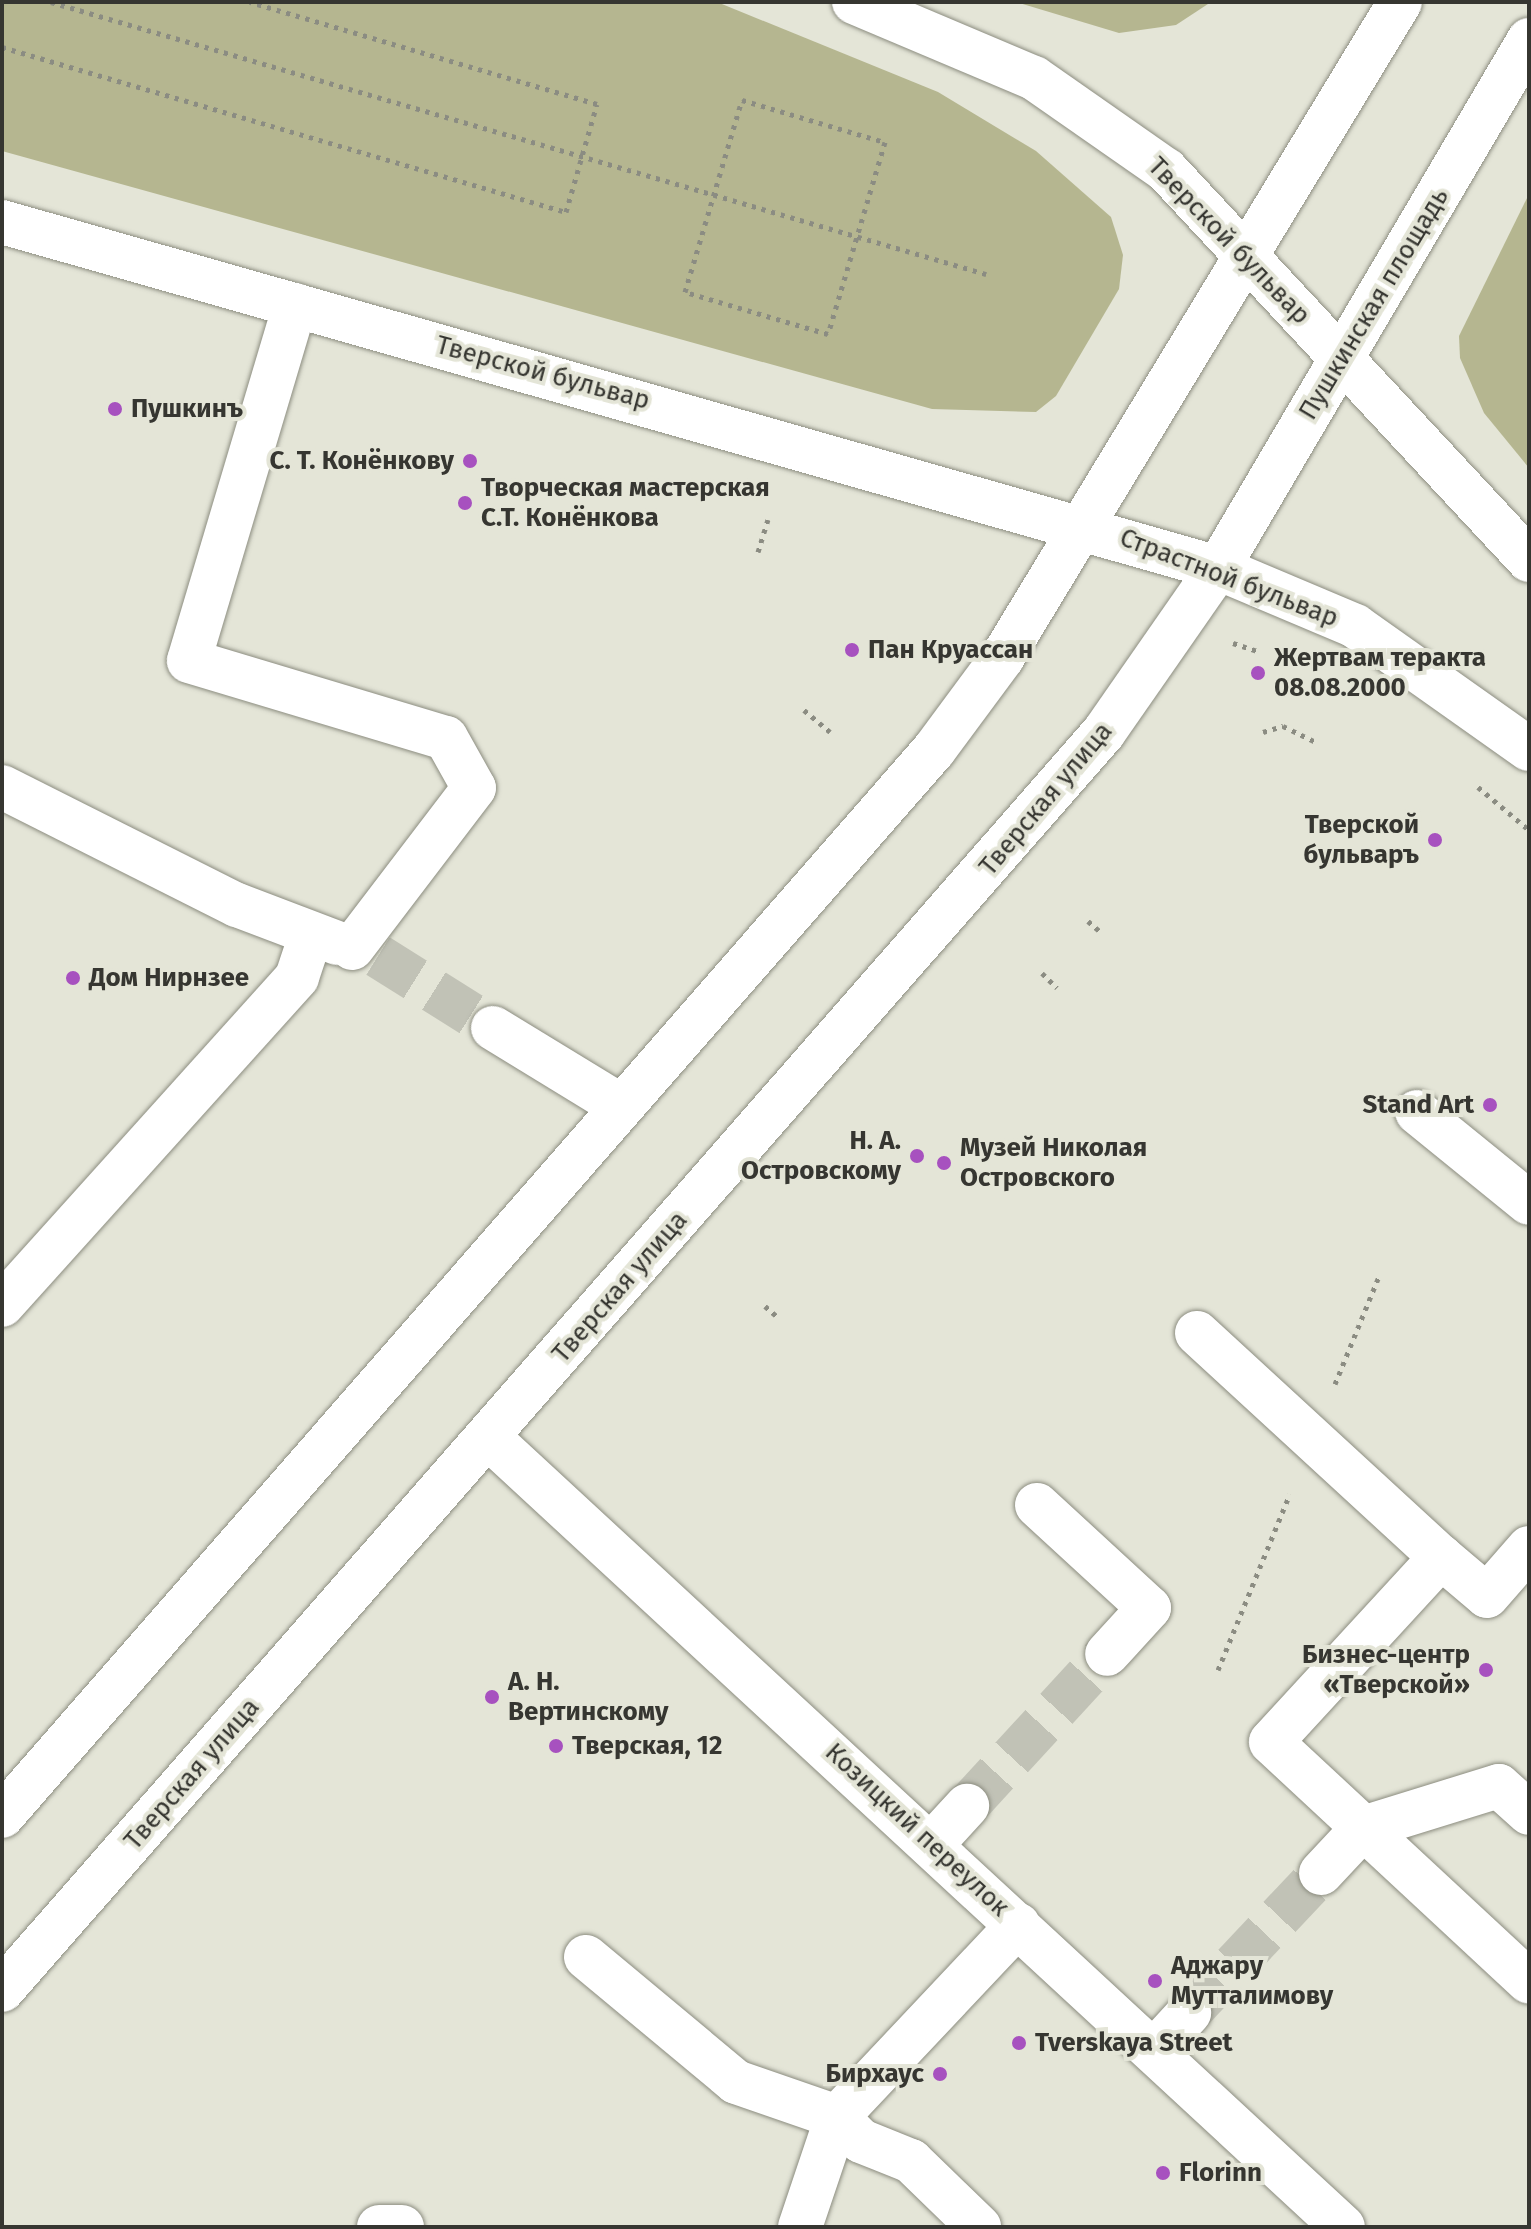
<!DOCTYPE html>
<meta charset="utf-8">
<style>
body{margin:0}
#map{position:relative;width:1531px;height:2229px;overflow:hidden;background:#e4e5d7;font-family:"Fira Sans",sans-serif}
div>[style]{position:absolute}
[style*='--x']{left:calc(var(--x)*1px);top:calc(var(--y)*1px);width:calc(var(--w)*1px);rotate:calc(var(--a)*1deg)}
.green>*{inset:0;background:#b5b690}
.minor-tunnel>*{height:44px;margin-top:-22px;transform-origin:0;background:repeating-linear-gradient(90deg,#c1c2b6 0 44px,transparent 0 66px)}
.path>*{height:5px;margin-top:-2.5px;transform-origin:0;background:repeating-linear-gradient(90deg,#8b8c82 0 4px,transparent 0 10px)}
.roads{filter:drop-shadow(0 0 2px #8c8d80) drop-shadow(0 0 2px #8c8d80)}
.minor>*{height:44px;margin:-22px;padding:0 22px;transform-origin:22px;border-radius:22px;background:#fff}
.major>*{height:44px;margin:-22px;padding:0 22px;transform-origin:22px;border-radius:22px;background:#fff}
.dots>*{width:22px;height:22px;translate:-50% -50%;box-sizing:border-box;border:4px solid #e4e5d7;border-radius:50%}
span{translate:-50% -50%;white-space:nowrap;text-align:center;line-height:1.15;-webkit-text-stroke:8px #e4e5d7;paint-order:stroke}
.street-label{font-size:26px;color:#363631}
.poi-label{font-size:26px;color:#363631;font-weight:700}
.left{translate:0 -50%;text-align:left}
.right{translate:-100% -50%;text-align:right}
.frame{position:absolute;inset:0;border:4px solid #363631;pointer-events:none}
</style>
<div id="map">
<div class="green">
<i style="clip-path:polygon(2px 2px,717px 2px,938px 92px,1036px 151px,1111px 217px,1123px 255px,1119px 289px,1056px 396px,1036px 412px,932px 409px,2px 151px)"></i>
<i style="clip-path:polygon(1016px 2px,1211px 2px,1176px 25px,1119px 33px)"></i>
<i style="clip-path:polygon(1529px 194px,1529px 468px,1484px 413px,1460px 358px,1459px 336px)"></i>
</div>
<div class="minor-tunnel">
<i style="--x:378;--y:956;--w:136;--a:32.1"></i>
<i style="--x:967;--y:1806;--w:207;--a:-47.4"></i>
<i style="--x:1189;--y:2013;--w:192;--a:-46.7"></i>
</div>
<div class="path">
<i style="--x:51;--y:2;--w:974;--a:16.22"></i>
<i style="--x:2;--y:47;--w:588;--a:16.31"></i>
<i style="--x:566;--y:212;--w:112;--a:-74"></i>
<i style="--x:597;--y:104;--w:362;--a:-163.6"></i>
<i style="--x:742;--y:100;--w:149;--a:16.4"></i>
<i style="--x:885;--y:142;--w:200;--a:106.5"></i>
<i style="--x:828;--y:334;--w:149;--a:-163.6"></i>
<i style="--x:685;--y:292;--w:200;--a:-73.5"></i>
<i style="--x:758;--y:552;--w:34;--a:-73"></i>
<i style="--x:1233;--y:643;--w:26;--a:18"></i>
<i style="--x:804;--y:710;--w:34;--a:40"></i>
<i style="--x:1263;--y:732;--w:21;--a:-17"></i>
<i style="--x:1283;--y:726;--w:37;--a:26"></i>
<i style="--x:1478;--y:787;--w:67;--a:40.1"></i>
<i style="--x:1088;--y:921;--w:18;--a:41"></i>
<i style="--x:1042;--y:973;--w:21;--a:45"></i>
<i style="--x:765;--y:1306;--w:18;--a:41"></i>
<i style="--x:1335;--y:1384;--w:119;--a:-67.8"></i>
<i style="--x:1218;--y:1670;--w:190;--a:-67.8"></i>
</div>
<div class="roads">
<div class="minor">
<i style="--x:295;--y:305;--w:371;--a:106.6"></i>
<i style="--x:189;--y:661;--w:268;--a:16.7"></i>
<i style="--x:446;--y:738;--w:57;--a:60.8"></i>
<i style="--x:474;--y:788;--w:201;--a:127.3"></i>
<i style="--x:2;--y:787;--w:263;--a:26.7"></i>
<i style="--x:237;--y:905;--w:107;--a:20.8"></i>
<i style="--x:493;--y:1028;--w:150;--a:31.4"></i>
<i style="--x:1417;--y:1112;--w:144;--a:39.1"></i>
<i style="--x:2;--y:1305;--w:441;--a:-48"></i>
<i style="--x:297;--y:977;--w:44;--a:-71.6"></i>
<i style="--x:1197;--y:1333;--w:331;--a:42.6"></i>
<i style="--x:1441;--y:1557;--w:251;--a:132.6"></i>
<i style="--x:1271;--y:1742;--w:352;--a:42.9"></i>
<i style="--x:488;--y:1437;--w:1164;--a:42.74"></i>
<i style="--x:1037;--y:1505;--w:152;--a:42.6"></i>
<i style="--x:1149;--y:1608;--w:62;--a:132.4"></i>
<i style="--x:1441;--y:1557;--w:60;--a:40.3"></i>
<i style="--x:1487;--y:1596;--w:64;--a:-48.8"></i>
<i style="--x:932;--y:1844;--w:52;--a:-47.4"></i>
<i style="--x:1321;--y:1873;--w:62;--a:-47"></i>
<i style="--x:1363;--y:1828;--w:142;--a:-17.2"></i>
<i style="--x:1499;--y:1786;--w:40;--a:42"></i>
<i style="--x:586;--y:1957;--w:195;--a:39.8"></i>
<i style="--x:736;--y:2082;--w:107;--a:19.1"></i>
<i style="--x:837;--y:2117;--w:34;--a:45"></i>
<i style="--x:861;--y:2141;--w:54;--a:21.8"></i>
<i style="--x:911;--y:2161;--w:95;--a:44.1"></i>
<i style="--x:1154;--y:2051;--w:52;--a:-47.4"></i>
<i style="--x:379;--y:2227;--w:23;--a:0"></i>
<i style="--x:800;--y:2227;--w:116;--a:-71.4"></i>
<i style="--x:837;--y:2117;--w:264;--a:-46.7"></i>
</div>
<div class="major">
<i style="--x:854;--y:2;--w:195;--a:22.9"></i>
<i style="--x:1034;--y:78;--w:161;--a:34.9"></i>
<i style="--x:1166;--y:170;--w:533;--a:47.05"></i>
<i style="--x:2;--y:222;--w:1264;--a:15.88"></i>
<i style="--x:1218;--y:568;--w:149;--a:22.9"></i>
<i style="--x:1355;--y:626;--w:213;--a:35.3"></i>
<i style="--x:2;--y:1816;--w:1416;--a:-48.84"></i>
<i style="--x:934;--y:750;--w:114;--a:-53.5"></i>
<i style="--x:1002;--y:658;--w:767;--a:-58.75"></i>
<i style="--x:2;--y:1990;--w:1672;--a:-48.78"></i>
<i style="--x:1104;--y:732;--w:200;--a:-55.2"></i>
<i style="--x:1218;--y:568;--w:613;--a:-59.5"></i>
</div>
</div>
<div class="dots">
<i style="left:115px;top:409px;background:#a751bf"></i>
<i style="left:470px;top:461px;background:#a751bf"></i>
<i style="left:465px;top:503px;background:#a751bf"></i>
<i style="left:852px;top:650px;background:#a751bf"></i>
<i style="left:1258px;top:673px;background:#a751bf"></i>
<i style="left:1435px;top:840px;background:#a751bf"></i>
<i style="left:73px;top:978px;background:#a751bf"></i>
<i style="left:1490px;top:1105px;background:#a751bf"></i>
<i style="left:917px;top:1156px;background:#a751bf"></i>
<i style="left:944px;top:1163px;background:#a751bf"></i>
<i style="left:1486px;top:1670px;background:#a751bf"></i>
<i style="left:492px;top:1697px;background:#a751bf"></i>
<i style="left:556px;top:1746px;background:#a751bf"></i>
<i style="left:1155px;top:1981px;background:#a751bf"></i>
<i style="left:1019px;top:2043px;background:#a751bf"></i>
<i style="left:940px;top:2074px;background:#a751bf"></i>
<i style="left:1163px;top:2173px;background:#a751bf"></i>
</div>
<div class="street-label">
<span style="left:1229px;top:241px;rotate:46deg">Тверской бульвар</span>
<span style="left:1374px;top:304px;rotate:-59deg">Пушкинская площадь</span>
<span style="left:543px;top:373px;rotate:15deg">Тверской бульвар</span>
<span style="left:1229px;top:578px;rotate:21deg">Страстной бульвар</span>
<span style="left:1046px;top:799px;rotate:-50deg">Тверская улица</span>
<span style="left:620px;top:1287px;rotate:-49deg">Тверская улица</span>
<span style="left:192px;top:1774px;rotate:-49deg">Тверская улица</span>
<span style="left:917px;top:1830px;rotate:43deg">Козицкий переулок</span>
</div>
<div class="poi-label">
<span class="left" style="left:131px;top:409px">Пушкинъ</span>
<span class="right" style="left:454px;top:461px">С. Т. Конёнкову</span>
<span class="left" style="left:481px;top:503px">Творческая мастерская<br>С.Т. Конёнкова</span>
<span class="left" style="left:868px;top:650px">Пан Круассан</span>
<span class="left" style="left:1274px;top:673px">Жертвам теракта<br>08.08.2000</span>
<span class="right" style="left:1419px;top:840px">Тверской<br>бульваръ</span>
<span class="left" style="left:89px;top:978px">Дом Нирнзее</span>
<span class="right" style="left:1474px;top:1105px">Stand Art</span>
<span class="right" style="left:901px;top:1156px">Н. А.<br>Островскому</span>
<span class="left" style="left:960px;top:1163px">Музей Николая<br>Островского</span>
<span class="right" style="left:1470px;top:1670px">Бизнес-центр<br>«Тверской»</span>
<span class="left" style="left:508px;top:1697px">А. Н.<br>Вертинскому</span>
<span class="left" style="left:572px;top:1746px">Тверская, 12</span>
<span class="left" style="left:1171px;top:1981px">Аджару<br>Мутталимову</span>
<span class="left" style="left:1035px;top:2043px">Tverskaya Street</span>
<span class="right" style="left:924px;top:2074px">Бирхаус</span>
<span class="left" style="left:1179px;top:2173px">Florinn</span>
</div>
<div class="frame"></div>
</div>
